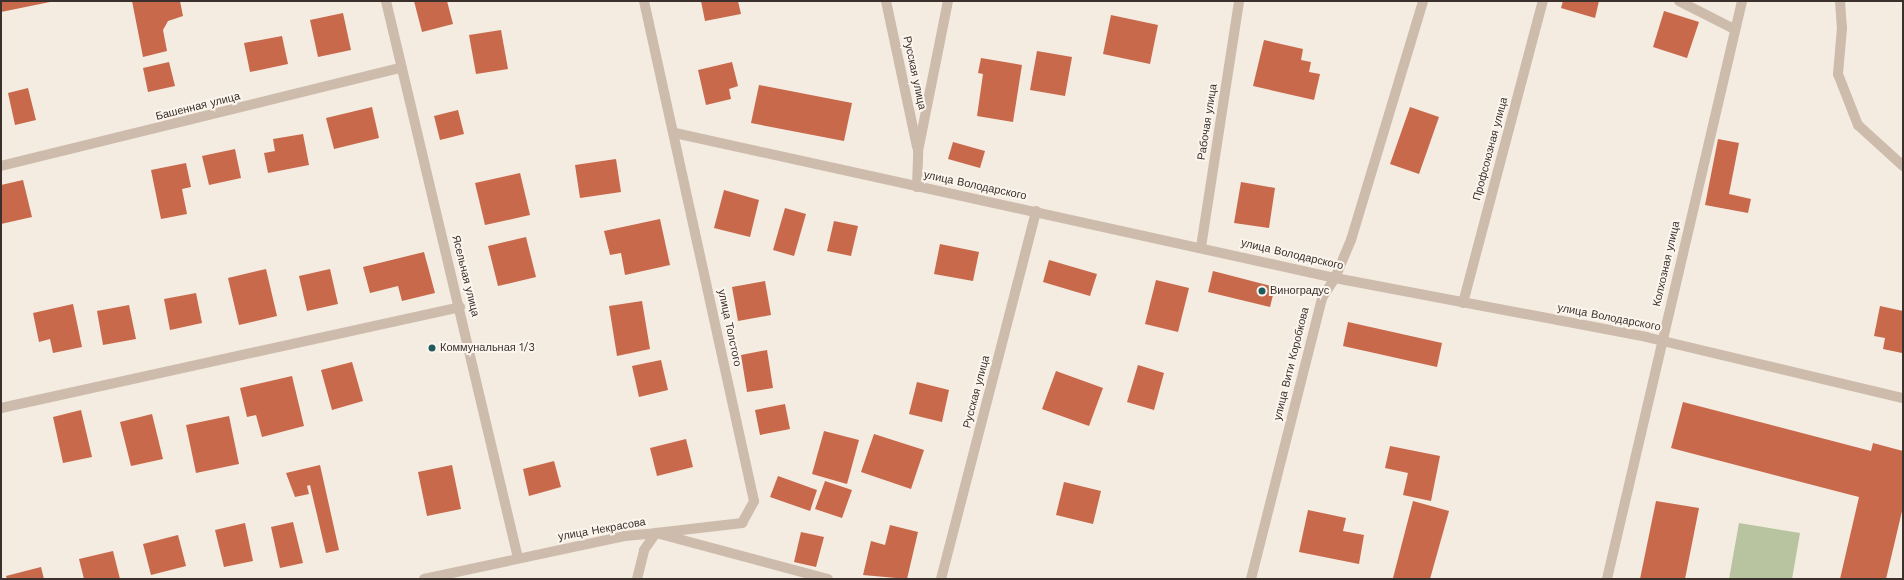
<!DOCTYPE html>
<meta charset="utf-8">
<style>
body{margin:0}
#map{position:relative;width:1904px;height:580px;overflow:hidden;background:#f4ebe1;font-family:"Work Sans",sans-serif}
div>[style]{position:absolute}
[style*='--x']{left:calc(var(--x)*1px);top:calc(var(--y)*1px);width:calc(var(--w)*1px);rotate:calc(var(--a)*1deg)}
.green>*{inset:0;background:#b8c4a0}
.building>*{inset:0;background:#c8694b}
.minor>*{height:10px;margin:-5px;padding:0 5px;transform-origin:5px;border-radius:5px;background:#cdbbac}
.dots>*{width:11px;height:11px;translate:-50% -50%;box-sizing:border-box;border:2px solid #fbf5ee;border-radius:50%}
span{translate:-50% -50%;white-space:nowrap;text-align:center;line-height:1.15;-webkit-text-stroke:4px #fbf5ee;paint-order:stroke}
.street-label{font-size:11px;color:#3b302b}
.poi-label{font-size:11px;color:#3b302b}
.left{translate:0 -50%;text-align:left}
.frame{position:absolute;inset:0;border:2px solid #3b302b;pointer-events:none}
</style>
<div id="map">
<div class="green">
<i style="clip-path:polygon(1739px 523px,1800px 533px,1792px 579px,1729px 579px)"></i>
</div>
<div class="building">
<i style="clip-path:polygon(1px 1px,50px 1px,50px 2px,1px 12px)"></i>
<i style="clip-path:polygon(132px 1px,180px 1px,183px 16px,168px 21px,163px 30px,167px 51px,143px 57px)"></i>
<i style="clip-path:polygon(414px 1px,447px 1px,453px 24px,422px 32px)"></i>
<i style="clip-path:polygon(701px 1px,738px 1px,741px 14px,705px 21px)"></i>
<i style="clip-path:polygon(1563px 1px,1599px 1px,1595px 18px,1561px 8px)"></i>
<i style="clip-path:polygon(1664px 11px,1699px 22px,1687px 58px,1653px 47px)"></i>
<i style="clip-path:polygon(343px 13px,351px 50px,318px 57px,310px 20px)"></i>
<i style="clip-path:polygon(1111px 15px,1158px 25px,1150px 64px,1103px 54px)"></i>
<i style="clip-path:polygon(501px 30px,508px 69px,476px 74px,469px 35px)"></i>
<i style="clip-path:polygon(282px 36px,288px 64px,250px 72px,244px 43px)"></i>
<i style="clip-path:polygon(1264px 40px,1303px 49px,1301px 60px,1311px 62px,1309px 72px,1320px 74px,1314px 100px,1253px 86px)"></i>
<i style="clip-path:polygon(1037px 51px,1072px 57px,1065px 96px,1030px 90px)"></i>
<i style="clip-path:polygon(981px 58px,1022px 65px,1013px 122px,977px 116px,983px 74px,978px 73px)"></i>
<i style="clip-path:polygon(169px 62px,175px 86px,148px 92px,143px 68px)"></i>
<i style="clip-path:polygon(732px 62px,738px 86px,729px 89px,731px 99px,706px 105px,698px 70px)"></i>
<i style="clip-path:polygon(759px 85px,852px 103px,844px 141px,751px 123px)"></i>
<i style="clip-path:polygon(28px 88px,36px 120px,15px 125px,8px 93px)"></i>
<i style="clip-path:polygon(372px 107px,379px 138px,334px 149px,326px 118px)"></i>
<i style="clip-path:polygon(1410px 107px,1439px 117px,1419px 174px,1390px 164px)"></i>
<i style="clip-path:polygon(458px 110px,464px 134px,440px 140px,434px 116px)"></i>
<i style="clip-path:polygon(303px 134px,309px 165px,268px 173px,264px 153px,275px 151px,273px 139px)"></i>
<i style="clip-path:polygon(1718px 139px,1739px 143px,1729px 194px,1751px 199px,1748px 213px,1705px 205px)"></i>
<i style="clip-path:polygon(953px 142px,985px 151px,980px 168px,948px 159px)"></i>
<i style="clip-path:polygon(235px 149px,241px 178px,209px 185px,202px 156px)"></i>
<i style="clip-path:polygon(616px 159px,621px 192px,580px 198px,575px 165px)"></i>
<i style="clip-path:polygon(186px 163px,191px 187px,182px 189px,187px 214px,161px 219px,151px 170px)"></i>
<i style="clip-path:polygon(520px 173px,530px 215px,485px 225px,475px 183px)"></i>
<i style="clip-path:polygon(23px 180px,32px 217px,1px 224px,1px 185px)"></i>
<i style="clip-path:polygon(1241px 182px,1275px 188px,1269px 228px,1234px 223px)"></i>
<i style="clip-path:polygon(724px 190px,759px 200px,750px 237px,714px 228px)"></i>
<i style="clip-path:polygon(785px 208px,806px 214px,794px 256px,773px 250px)"></i>
<i style="clip-path:polygon(660px 219px,670px 265px,625px 275px,621px 253px,610px 255px,604px 231px)"></i>
<i style="clip-path:polygon(834px 221px,858px 226px,851px 256px,827px 251px)"></i>
<i style="clip-path:polygon(526px 237px,536px 277px,498px 286px,488px 246px)"></i>
<i style="clip-path:polygon(940px 244px,979px 252px,973px 281px,934px 274px)"></i>
<i style="clip-path:polygon(424px 252px,435px 293px,402px 301px,398px 286px,370px 293px,363px 267px)"></i>
<i style="clip-path:polygon(1049px 260px,1097px 274px,1090px 296px,1043px 282px)"></i>
<i style="clip-path:polygon(266px 269px,277px 316px,239px 325px,228px 278px)"></i>
<i style="clip-path:polygon(330px 269px,338px 304px,307px 311px,299px 276px)"></i>
<i style="clip-path:polygon(1213px 271px,1275px 287px,1270px 307px,1208px 292px)"></i>
<i style="clip-path:polygon(1156px 280px,1189px 288px,1178px 332px,1145px 324px)"></i>
<i style="clip-path:polygon(765px 281px,771px 315px,738px 321px,732px 287px)"></i>
<i style="clip-path:polygon(196px 293px,202px 323px,170px 330px,164px 299px)"></i>
<i style="clip-path:polygon(642px 301px,650px 349px,617px 356px,609px 306px)"></i>
<i style="clip-path:polygon(73px 304px,82px 347px,53px 353px,50px 339px,39px 342px,33px 313px)"></i>
<i style="clip-path:polygon(129px 305px,136px 339px,103px 345px,97px 311px)"></i>
<i style="clip-path:polygon(1880px 306px,1903px 311px,1902px 353px,1883px 349px,1885px 338px,1874px 336px)"></i>
<i style="clip-path:polygon(1348px 322px,1442px 343px,1437px 367px,1343px 346px)"></i>
<i style="clip-path:polygon(767px 350px,773px 388px,747px 392px,741px 355px)"></i>
<i style="clip-path:polygon(661px 360px,668px 390px,639px 397px,632px 366px)"></i>
<i style="clip-path:polygon(352px 362px,363px 401px,332px 410px,321px 370px)"></i>
<i style="clip-path:polygon(1138px 365px,1164px 373px,1154px 410px,1127px 402px)"></i>
<i style="clip-path:polygon(1056px 371px,1103px 388px,1089px 426px,1042px 409px)"></i>
<i style="clip-path:polygon(292px 376px,304px 426px,262px 437px,256px 415px,247px 417px,240px 388px)"></i>
<i style="clip-path:polygon(917px 382px,949px 390px,942px 422px,909px 414px)"></i>
<i style="clip-path:polygon(1683px 402px,1871px 451px,1873px 443px,1903px 451px,1903px 507px,1886px 579px,1840px 579px,1859px 497px,1671px 448px)"></i>
<i style="clip-path:polygon(785px 404px,790px 429px,760px 435px,755px 410px)"></i>
<i style="clip-path:polygon(81px 410px,92px 457px,63px 463px,53px 417px)"></i>
<i style="clip-path:polygon(152px 414px,163px 459px,131px 466px,120px 422px)"></i>
<i style="clip-path:polygon(229px 416px,239px 464px,196px 473px,186px 425px)"></i>
<i style="clip-path:polygon(824px 431px,859px 440px,847px 484px,812px 474px)"></i>
<i style="clip-path:polygon(874px 434px,924px 450px,911px 489px,861px 472px)"></i>
<i style="clip-path:polygon(686px 439px,693px 467px,657px 476px,650px 448px)"></i>
<i style="clip-path:polygon(1390px 446px,1440px 456px,1431px 501px,1403px 495px,1408px 473px,1385px 468px)"></i>
<i style="clip-path:polygon(554px 461px,561px 487px,529px 496px,523px 469px)"></i>
<i style="clip-path:polygon(320px 465px,339px 550px,326px 553px,310px 485px,307px 486px,309px 494px,295px 497px,286px 473px)"></i>
<i style="clip-path:polygon(452px 465px,461px 509px,427px 516px,418px 472px)"></i>
<i style="clip-path:polygon(778px 476px,817px 490px,810px 511px,770px 497px)"></i>
<i style="clip-path:polygon(825px 481px,852px 490px,842px 518px,815px 509px)"></i>
<i style="clip-path:polygon(1064px 482px,1101px 491px,1093px 524px,1056px 515px)"></i>
<i style="clip-path:polygon(1413px 501px,1449px 511px,1430px 579px,1397px 579px,1393px 578px)"></i>
<i style="clip-path:polygon(1656px 501px,1699px 508px,1685px 579px,1640px 579px)"></i>
<i style="clip-path:polygon(1308px 510px,1346px 518px,1343px 531px,1364px 535px,1359px 564px,1299px 552px)"></i>
<i style="clip-path:polygon(293px 522px,303px 563px,280px 568px,271px 527px)"></i>
<i style="clip-path:polygon(245px 523px,253px 561px,224px 567px,215px 530px)"></i>
<i style="clip-path:polygon(890px 525px,918px 532px,907px 579px,863px 575px,871px 541px,885px 545px)"></i>
<i style="clip-path:polygon(801px 532px,824px 537px,816px 567px,794px 562px)"></i>
<i style="clip-path:polygon(178px 535px,186px 566px,151px 575px,143px 544px)"></i>
<i style="clip-path:polygon(113px 551px,120px 579px,84px 579px,79px 559px)"></i>
<i style="clip-path:polygon(41px 567px,44px 579px,7px 579px,6px 576px)"></i>
</div>
<div class="minor">
<i style="--x:386;--y:1;--w:572;--a:76.67"></i>
<i style="--x:886;--y:1;--w:149;--a:78"></i>
<i style="--x:1679;--y:1;--w:62;--a:27"></i>
<i style="--x:1840;--y:1;--w:27;--a:86"></i>
<i style="--x:1842;--y:28;--w:46;--a:95"></i>
<i style="--x:1838;--y:74;--w:55;--a:68.6"></i>
<i style="--x:1858;--y:125;--w:61;--a:42.3"></i>
<i style="--x:675;--y:133;--w:676;--a:12.39"></i>
<i style="--x:1335;--y:278;--w:317;--a:10.7"></i>
<i style="--x:1646;--y:337;--w:264;--a:13.4"></i>
<i style="--x:1;--y:166;--w:411;--a:-13.8"></i>
<i style="--x:917;--y:187;--w:36;--a:-88"></i>
<i style="--x:918;--y:151;--w:153;--a:-78.7"></i>
<i style="--x:1201;--y:247;--w:249;--a:-81.2"></i>
<i style="--x:1463;--y:303;--w:312;--a:-75.2"></i>
<i style="--x:1;--y:408;--w:470;--a:-12.4"></i>
<i style="--x:424;--y:579;--w:205;--a:-12.1"></i>
<i style="--x:624;--y:536;--w:32;--a:-5"></i>
<i style="--x:656;--y:533;--w:178;--a:15"></i>
<i style="--x:637;--y:579;--w:30;--a:-76"></i>
<i style="--x:644;--y:550;--w:21;--a:-55"></i>
<i style="--x:656;--y:533;--w:87;--a:-6.6"></i>
<i style="--x:742;--y:523;--w:25;--a:-61"></i>
<i style="--x:754;--y:501;--w:512;--a:-102.41"></i>
<i style="--x:941;--y:579;--w:380;--a:-75.5"></i>
<i style="--x:1251;--y:579;--w:290;--a:-75.8"></i>
<i style="--x:1322;--y:298;--w:24;--a:-57"></i>
<i style="--x:1335;--y:278;--w:41;--a:-67.2"></i>
<i style="--x:1351;--y:240;--w:250;--a:-73.2"></i>
<i style="--x:1607;--y:579;--w:594;--a:-76.85"></i>
</div>
<div class="dots">
<i style="left:1262px;top:291px;background:#1f5a5e"></i>
<i style="left:432px;top:348px;background:#1f5a5e"></i>
</div>
<div class="street-label">
<span style="left:914px;top:73px;rotate:78deg">Русская улица</span>
<span style="left:198px;top:107px;rotate:-14deg">Башенная улица</span>
<span style="left:1208px;top:122px;rotate:-81deg">Рабочая улица</span>
<span style="left:1491px;top:149px;rotate:-75deg">Профсоюзная улица</span>
<span style="left:975px;top:186px;rotate:12deg">улица Володарского</span>
<span style="left:1292px;top:255px;rotate:13deg">улица Володарского</span>
<span style="left:1667px;top:264px;rotate:-77deg">Колхозная улица</span>
<span style="left:465px;top:276px;rotate:76deg">Ясельная улица</span>
<span style="left:1609px;top:318px;rotate:11deg">улица Володарского</span>
<span style="left:729px;top:328px;rotate:78deg">улица Толстого</span>
<span style="left:1292px;top:364px;rotate:-76deg">улица Вити Коробкова</span>
<span style="left:977px;top:392px;rotate:-75deg">Русская улица</span>
<span style="left:602px;top:530px;rotate:-10deg">улица Некрасова</span>
</div>
<div class="poi-label">
<span class="left" style="left:1270px;top:291px">Виноградус</span>
<span class="left" style="left:440px;top:348px">Коммунальная 1/3</span>
</div>
<div class="frame"></div>
</div>
